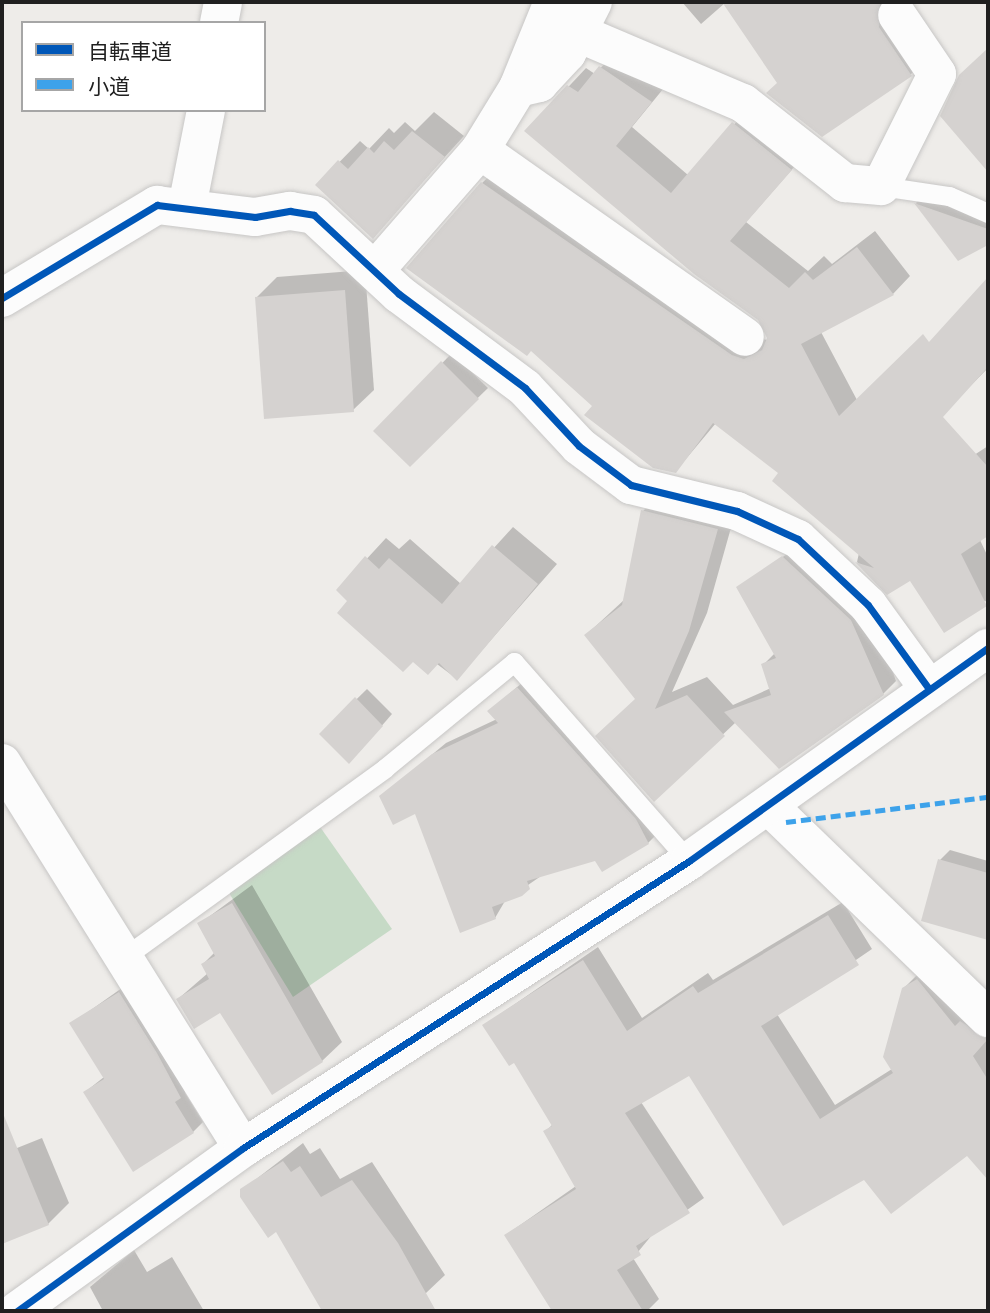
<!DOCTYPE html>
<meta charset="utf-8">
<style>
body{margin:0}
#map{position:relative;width:990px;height:1313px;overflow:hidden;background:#eeece9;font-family:Rubik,"Noto Sans JP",sans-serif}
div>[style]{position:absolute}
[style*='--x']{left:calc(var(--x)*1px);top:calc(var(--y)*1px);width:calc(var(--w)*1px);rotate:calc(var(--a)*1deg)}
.cemetery>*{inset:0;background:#c6dac6}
.shadow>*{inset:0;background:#0003}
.building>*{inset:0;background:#d5d2d0}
.roads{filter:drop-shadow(0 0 2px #c7c6c5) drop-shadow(0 0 2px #c7c6c5)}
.lane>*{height:19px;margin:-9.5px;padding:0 9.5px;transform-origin:9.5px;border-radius:9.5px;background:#fcfcfc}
.street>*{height:38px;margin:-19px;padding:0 19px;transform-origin:19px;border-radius:19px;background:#fcfcfc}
.quiet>*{height:5px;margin-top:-2.5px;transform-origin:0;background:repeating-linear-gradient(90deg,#3da2ea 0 10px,transparent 0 15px)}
.cycleway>*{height:7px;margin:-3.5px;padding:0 3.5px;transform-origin:3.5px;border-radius:3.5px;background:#0057b8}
span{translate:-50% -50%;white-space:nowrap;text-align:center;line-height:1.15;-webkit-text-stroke:6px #fff;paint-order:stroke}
.frame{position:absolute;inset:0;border:4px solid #202020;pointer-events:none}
.legend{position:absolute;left:21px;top:21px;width:245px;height:91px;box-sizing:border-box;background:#fff;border:2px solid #a6a6a6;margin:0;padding:9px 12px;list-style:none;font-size:21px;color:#202020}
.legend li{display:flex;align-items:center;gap:14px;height:35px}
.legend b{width:35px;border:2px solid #a6a6a6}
</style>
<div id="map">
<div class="cemetery">
<i style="clip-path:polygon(318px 824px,392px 929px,293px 997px,226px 888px)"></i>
</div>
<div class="shadow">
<i style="clip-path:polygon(682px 2px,894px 2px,926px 59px,911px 74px,779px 83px,725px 3px,701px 24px)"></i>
<i style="clip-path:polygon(988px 48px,988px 169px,942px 116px)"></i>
<i style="clip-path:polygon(618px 49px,668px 83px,632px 127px,688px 175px,751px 106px,808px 151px,746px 222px,808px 271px,824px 256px,832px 264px,875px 231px,910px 276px,893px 294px,821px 332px,857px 400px,988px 319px,988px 368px,831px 529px,781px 473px,716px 423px,675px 472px,532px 349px,482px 183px,500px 166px,750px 338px,769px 340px,760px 318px,527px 131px,586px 68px,595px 74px)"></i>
<i style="clip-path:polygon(434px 112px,464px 136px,373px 236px,317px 185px,360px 141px,369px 149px,389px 128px,394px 133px,405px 122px,415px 131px)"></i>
<i style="clip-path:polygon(925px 194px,988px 217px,988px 243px,959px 259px,916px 203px)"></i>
<i style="clip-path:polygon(365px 270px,374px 390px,353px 410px,257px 297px,277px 277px)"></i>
<i style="clip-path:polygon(452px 353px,488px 388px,410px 464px,376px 431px)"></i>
<i style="clip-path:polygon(988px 446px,988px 534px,980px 540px,988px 557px,988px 602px,911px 579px,888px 592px,857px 562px,865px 526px)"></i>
<i style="clip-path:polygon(662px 492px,736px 510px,707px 613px,672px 692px,707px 677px,733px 705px,771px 688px,763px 665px,775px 653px,738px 587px,799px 546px,876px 623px,896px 681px,883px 694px,736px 722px,654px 800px,637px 698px,586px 635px,624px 600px,643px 511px)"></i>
<i style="clip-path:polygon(513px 527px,557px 564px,457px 679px,338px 590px,386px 538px,399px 549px,410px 539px,461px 584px)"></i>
<i style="clip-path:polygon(529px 677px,660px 831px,648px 843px,541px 876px,505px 901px,495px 918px,416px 812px,381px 797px,446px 743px,497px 719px,489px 711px)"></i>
<i style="clip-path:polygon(367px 689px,392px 714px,359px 752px,321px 734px)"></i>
<i style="clip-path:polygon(950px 850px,988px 861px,988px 938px,923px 920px,940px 860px)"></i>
<i style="clip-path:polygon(252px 885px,342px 1042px,322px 1061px,221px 1010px,178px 999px,208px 973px,203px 964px,215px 952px,199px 924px)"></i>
<i style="clip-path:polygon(843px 902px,872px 949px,777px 1014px,835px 1105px,892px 1069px,903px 989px,918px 974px,988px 1015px,988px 1158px,967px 1153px,865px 1177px,690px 1074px,641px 1102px,704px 1198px,652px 1235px,633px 1258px,659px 1299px,647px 1311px,554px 1311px,506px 1235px,576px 1186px,545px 1132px,553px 1124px,490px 1021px,598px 947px,642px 1018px,708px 973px,713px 980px)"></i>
<i style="clip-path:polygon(129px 983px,190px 1087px,185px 1093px,203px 1122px,193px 1132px,85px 1092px,104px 1077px,71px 1024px)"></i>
<i style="clip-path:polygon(42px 1138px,69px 1203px,48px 1224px,2px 1242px,2px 1154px)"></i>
<i style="clip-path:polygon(303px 1143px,310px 1154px,320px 1148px,340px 1179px,372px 1162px,445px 1275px,426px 1293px,395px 1311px,324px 1311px,277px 1230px,242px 1190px)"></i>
<i style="clip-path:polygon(134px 1250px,147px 1272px,172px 1257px,204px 1311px,103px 1311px,90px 1287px)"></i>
</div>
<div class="building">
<i style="clip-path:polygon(722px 2px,880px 2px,879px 27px,912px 76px,822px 137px,766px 93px,777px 83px)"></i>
<i style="clip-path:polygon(988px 48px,988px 172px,940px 116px,959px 75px)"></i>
<i style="clip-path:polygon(599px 66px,652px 102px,616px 146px,671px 193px,732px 122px,792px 170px,730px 241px,789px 288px,805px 272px,813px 280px,857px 247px,894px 295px,801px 344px,839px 416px,923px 334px,929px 342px,988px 277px,988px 367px,943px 417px,988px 467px,988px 536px,961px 554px,987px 606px,944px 633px,910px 581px,887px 595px,855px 562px,874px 568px,772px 481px,778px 473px,713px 423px,676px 473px,653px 468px,584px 415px,592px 406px,531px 351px,527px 356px,406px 268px,481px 182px,732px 355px,744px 359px,762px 350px,767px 338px,758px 320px,694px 274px,524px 131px,567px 85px,578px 92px)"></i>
<i style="clip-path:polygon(412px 131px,445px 157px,373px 239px,315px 185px,338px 160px,348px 169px,368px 147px,374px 153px,384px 141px,394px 150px)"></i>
<i style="clip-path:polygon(914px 203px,988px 229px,988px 245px,958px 261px)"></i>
<i style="clip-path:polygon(345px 290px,354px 412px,264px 419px,255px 297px)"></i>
<i style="clip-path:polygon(441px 361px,479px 399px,410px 467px,373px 431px)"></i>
<i style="clip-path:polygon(641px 510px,718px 529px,689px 631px,655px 709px,687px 695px,725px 736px,654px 802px,595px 736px,635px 699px,584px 635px,622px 605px)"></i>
<i style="clip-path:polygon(492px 545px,538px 584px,457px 681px,439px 663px,428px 675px,413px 662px,403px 672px,337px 613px,347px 601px,336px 590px,365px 556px,379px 569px,389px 558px,442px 604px)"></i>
<i style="clip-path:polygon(782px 556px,851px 620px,884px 695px,779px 769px,724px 712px,771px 695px,761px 664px,776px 658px,736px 587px)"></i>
<i style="clip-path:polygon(517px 687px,636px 819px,649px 844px,602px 872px,595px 861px,527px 881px,530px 889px,522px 896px,492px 907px,496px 919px,460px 933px,415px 814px,393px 825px,379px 796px,432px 754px,498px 723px,487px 711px)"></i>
<i style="clip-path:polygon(355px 697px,383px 726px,349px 764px,319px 734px)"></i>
<i style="clip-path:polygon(938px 859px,988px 873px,988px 940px,921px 921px)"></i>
<i style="clip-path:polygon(232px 903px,323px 1062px,272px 1095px,220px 1013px,194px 1029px,176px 999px,209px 979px,201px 964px,215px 956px,197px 923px)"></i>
<i style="clip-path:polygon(828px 915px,859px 965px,761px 1026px,820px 1119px,893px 1073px,883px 1057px,902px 988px,917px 979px,955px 1026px,960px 1021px,988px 1039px,973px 1056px,988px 1080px,988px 1180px,967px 1156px,891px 1214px,864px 1180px,783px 1226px,689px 1076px,625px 1113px,690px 1213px,636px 1246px,641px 1255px,617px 1270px,643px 1311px,552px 1311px,504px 1235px,576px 1189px,543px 1131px,552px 1126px,514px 1063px,509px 1066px,482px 1025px,583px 960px,627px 1031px,693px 986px,698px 993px)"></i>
<i style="clip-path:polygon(119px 992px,157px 1053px,181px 1098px,175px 1102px,194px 1133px,133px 1172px,83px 1092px,104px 1079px,69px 1023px)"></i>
<i style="clip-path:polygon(2px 1111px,49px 1225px,2px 1244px)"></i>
<i style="clip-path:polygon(283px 1161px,291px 1172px,300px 1166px,321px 1197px,352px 1180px,398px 1243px,436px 1311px,322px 1311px,276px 1232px,268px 1238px,240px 1197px,240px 1189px)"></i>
</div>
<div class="roads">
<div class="lane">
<i style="--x:881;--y:186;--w:69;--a:8.4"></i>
<i style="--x:949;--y:196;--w:43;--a:23.6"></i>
<i style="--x:123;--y:958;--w:324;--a:-35.9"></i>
<i style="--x:385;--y:768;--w:167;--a:-39.4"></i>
<i style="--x:514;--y:662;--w:265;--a:48.7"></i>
</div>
<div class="street">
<i style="--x:219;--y:23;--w:21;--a:-79"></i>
<i style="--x:578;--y:33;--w:179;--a:23"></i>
<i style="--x:743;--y:103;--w:130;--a:38.1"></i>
<i style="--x:845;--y:183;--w:36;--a:5"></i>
<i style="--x:881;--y:186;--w:125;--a:-63.4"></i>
<i style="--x:937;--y:74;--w:71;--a:-124.1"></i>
<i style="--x:518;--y:88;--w:93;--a:-67.9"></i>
<i style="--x:480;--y:150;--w:324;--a:35.2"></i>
<i style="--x:187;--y:207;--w:99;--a:-78.9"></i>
<i style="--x:377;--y:268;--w:157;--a:-48.9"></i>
<i style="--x:480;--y:150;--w:73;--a:-58.5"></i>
<i style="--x:518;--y:88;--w:22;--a:-13"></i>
<i style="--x:539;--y:83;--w:41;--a:-47"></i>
<i style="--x:567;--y:53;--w:57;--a:-63"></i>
<i style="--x:2;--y:298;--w:181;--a:-31"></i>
<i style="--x:157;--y:205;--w:99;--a:7"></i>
<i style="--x:255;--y:217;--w:36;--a:-10"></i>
<i style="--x:290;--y:211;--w:24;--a:9"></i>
<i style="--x:314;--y:215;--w:116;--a:42.9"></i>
<i style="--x:399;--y:294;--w:157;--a:36.7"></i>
<i style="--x:525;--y:388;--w:79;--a:47"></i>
<i style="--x:579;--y:446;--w:65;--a:36.9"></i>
<i style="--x:631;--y:485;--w:109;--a:13.8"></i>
<i style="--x:737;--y:511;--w:67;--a:24.7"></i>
<i style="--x:798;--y:539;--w:96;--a:43.3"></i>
<i style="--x:868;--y:605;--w:104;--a:54"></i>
<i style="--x:2;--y:763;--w:454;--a:58"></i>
<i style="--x:769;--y:806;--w:305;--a:44.1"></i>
<i style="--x:17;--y:1311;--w:279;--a:-35.8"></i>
<i style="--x:243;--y:1148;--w:530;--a:-32.76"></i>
<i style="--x:689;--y:861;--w:367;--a:-35.5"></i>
</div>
</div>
<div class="quiet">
<i style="--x:786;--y:822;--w:204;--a:-7.1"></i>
</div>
<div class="cycleway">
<i style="--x:2;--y:298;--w:181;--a:-31"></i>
<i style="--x:157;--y:205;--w:99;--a:7"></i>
<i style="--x:255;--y:217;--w:36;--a:-10"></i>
<i style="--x:290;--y:211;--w:24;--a:9"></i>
<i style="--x:314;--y:215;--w:116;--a:42.9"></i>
<i style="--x:399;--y:294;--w:157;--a:36.7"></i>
<i style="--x:525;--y:388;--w:79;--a:47"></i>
<i style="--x:579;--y:446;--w:65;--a:36.9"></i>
<i style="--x:631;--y:485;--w:109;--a:13.8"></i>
<i style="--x:737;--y:511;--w:67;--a:24.7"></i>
<i style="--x:798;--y:539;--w:96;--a:43.3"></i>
<i style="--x:868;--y:605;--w:104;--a:54"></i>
<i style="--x:17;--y:1311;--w:279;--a:-35.8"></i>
<i style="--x:243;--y:1148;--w:530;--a:-32.76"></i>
<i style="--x:689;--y:861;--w:367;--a:-35.5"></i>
</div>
<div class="frame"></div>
<ul class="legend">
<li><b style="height:9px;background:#0057b8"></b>自転車道</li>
<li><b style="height:9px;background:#3da2ea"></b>小道</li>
</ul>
</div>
